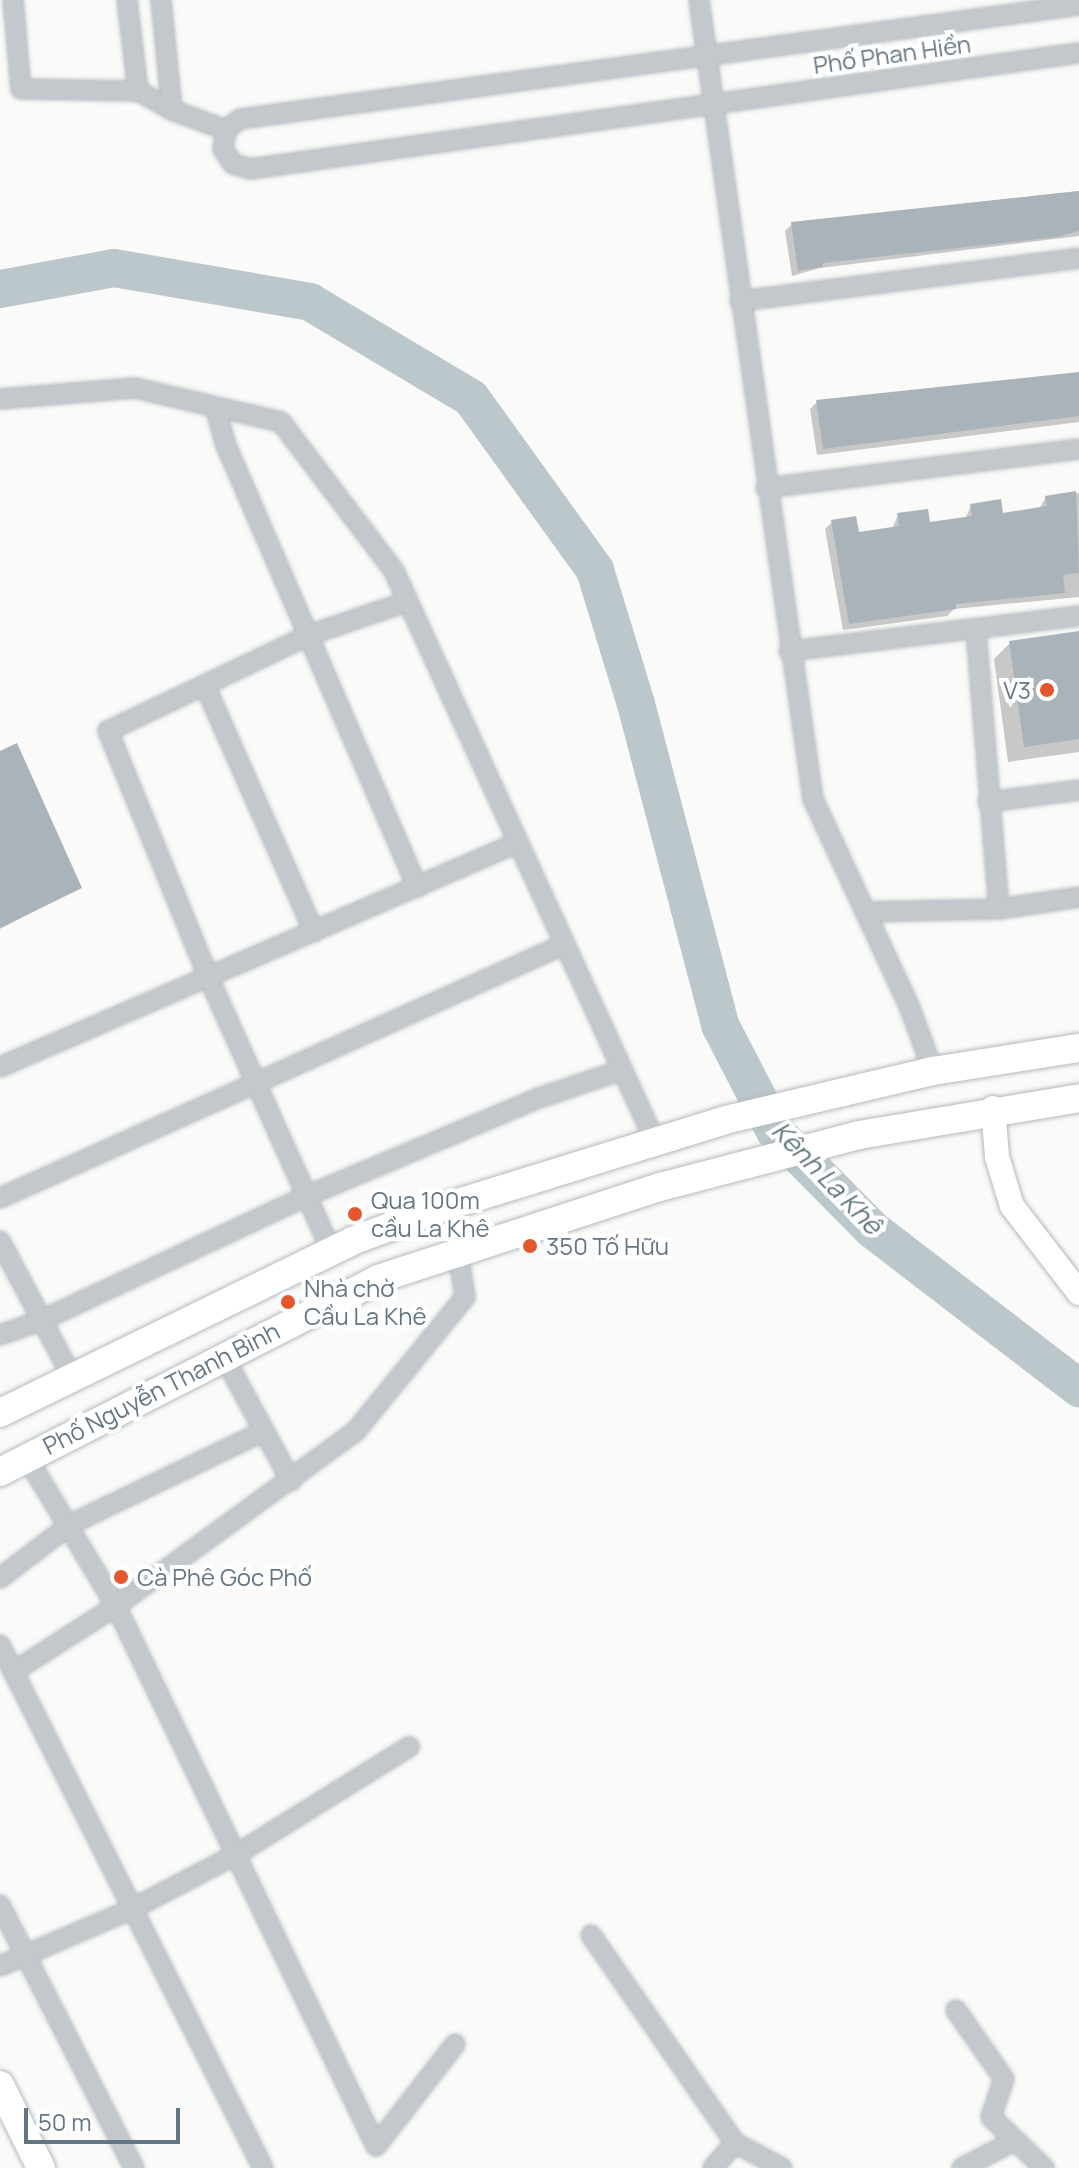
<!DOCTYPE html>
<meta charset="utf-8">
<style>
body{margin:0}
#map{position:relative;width:1079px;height:2168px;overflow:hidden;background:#fafaf8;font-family:Manrope,sans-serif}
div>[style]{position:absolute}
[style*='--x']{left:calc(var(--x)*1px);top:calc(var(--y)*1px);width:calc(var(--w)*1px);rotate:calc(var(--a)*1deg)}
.shadow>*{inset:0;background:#0003}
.river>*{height:38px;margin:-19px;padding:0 19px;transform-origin:19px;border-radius:19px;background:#bbc7cb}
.building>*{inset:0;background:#aab3b9}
.roads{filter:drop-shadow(0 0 2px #b3babf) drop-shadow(0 0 2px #b3babf)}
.street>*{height:18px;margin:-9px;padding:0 9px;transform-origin:9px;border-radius:9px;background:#c3c8cc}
.secondary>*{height:24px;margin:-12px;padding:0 12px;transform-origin:12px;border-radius:12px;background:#fff}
.primary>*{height:28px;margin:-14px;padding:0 14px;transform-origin:14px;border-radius:14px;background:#fff}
.dots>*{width:22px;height:22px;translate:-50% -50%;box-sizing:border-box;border:4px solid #fff;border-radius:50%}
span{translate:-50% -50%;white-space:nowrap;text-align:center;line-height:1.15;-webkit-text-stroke:8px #fff;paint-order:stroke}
.street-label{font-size:24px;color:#657683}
.poi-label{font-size:24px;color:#657683}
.right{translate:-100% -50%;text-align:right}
.left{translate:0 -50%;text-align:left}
.water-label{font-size:26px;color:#60757c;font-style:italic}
.scale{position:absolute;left:24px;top:2108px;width:156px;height:36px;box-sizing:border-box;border:4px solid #657683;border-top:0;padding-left:10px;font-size:24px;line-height:28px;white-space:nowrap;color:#657683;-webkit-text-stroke:6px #fff;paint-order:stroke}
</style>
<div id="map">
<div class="shadow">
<i style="clip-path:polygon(1079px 191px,1079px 236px,820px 268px,792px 276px,785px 231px,792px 224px)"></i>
<i style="clip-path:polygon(1079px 373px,1079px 422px,817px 455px,810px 409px,817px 402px)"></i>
<i style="clip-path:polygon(1079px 493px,1079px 597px,954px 609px,947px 616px,843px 630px,825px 529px,832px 522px,857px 534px,892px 529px,898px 515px,929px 524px,965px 519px,971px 506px,1001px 515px,1039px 509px,1046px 497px)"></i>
<i style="clip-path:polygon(1079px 633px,1079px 752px,1008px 762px,994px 659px,1010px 643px)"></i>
<i style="clip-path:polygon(0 754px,80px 887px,0 929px)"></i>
</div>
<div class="river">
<i style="--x:0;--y:289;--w:116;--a:-10.4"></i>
<i style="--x:114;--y:268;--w:199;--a:9.8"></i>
<i style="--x:310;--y:302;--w:187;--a:30.8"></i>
<i style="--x:471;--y:398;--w:212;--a:54.2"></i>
<i style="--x:595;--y:570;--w:140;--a:73"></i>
<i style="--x:636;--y:704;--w:332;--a:75.3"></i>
<i style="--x:720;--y:1025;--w:119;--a:62.6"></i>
<i style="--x:775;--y:1131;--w:139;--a:45.3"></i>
<i style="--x:873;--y:1230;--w:260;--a:37.5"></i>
</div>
<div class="building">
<i style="clip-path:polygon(1079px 191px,1079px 231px,1057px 237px,823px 263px,823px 267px,798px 271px,791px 222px)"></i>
<i style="clip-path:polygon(1079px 372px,1079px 416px,823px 449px,816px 400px)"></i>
<i style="clip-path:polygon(1076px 491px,1079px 573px,1063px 575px,1065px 593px,956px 604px,956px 609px,849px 624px,831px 520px,856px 516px,859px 532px,899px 526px,897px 513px,928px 509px,930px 522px,972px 516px,970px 504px,1001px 499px,1003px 513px,1047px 506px,1045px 496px)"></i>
<i style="clip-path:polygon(1079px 631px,1079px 739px,1024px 747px,1009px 641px)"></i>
<i style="clip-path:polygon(17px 743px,82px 888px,0 928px,0 751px)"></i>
</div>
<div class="roads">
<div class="street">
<i style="--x:13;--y:0;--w:89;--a:84.9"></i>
<i style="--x:21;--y:89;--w:117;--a:1"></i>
<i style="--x:138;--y:91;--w:39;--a:29"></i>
<i style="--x:172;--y:110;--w:111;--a:-95.7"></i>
<i style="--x:127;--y:0;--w:92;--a:83.1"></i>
<i style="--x:699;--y:0;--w:807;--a:81.88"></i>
<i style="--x:813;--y:799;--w:230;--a:65.1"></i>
<i style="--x:910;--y:1008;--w:67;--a:69.9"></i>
<i style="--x:1079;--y:5;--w:847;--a:172.26"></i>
<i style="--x:240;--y:119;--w:18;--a:142"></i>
<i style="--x:226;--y:130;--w:19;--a:99"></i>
<i style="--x:223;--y:149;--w:18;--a:56"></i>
<i style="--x:233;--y:164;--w:18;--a:16"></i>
<i style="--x:250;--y:169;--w:837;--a:-7.97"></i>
<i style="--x:172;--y:110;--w:58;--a:20.3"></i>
<i style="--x:740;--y:301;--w:342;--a:-7.2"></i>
<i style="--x:0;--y:399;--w:135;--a:-4.7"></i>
<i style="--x:135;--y:388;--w:150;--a:13.1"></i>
<i style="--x:281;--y:422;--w:187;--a:52.8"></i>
<i style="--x:394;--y:571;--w:625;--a:65.4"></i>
<i style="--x:215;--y:407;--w:37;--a:74"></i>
<i style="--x:225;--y:443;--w:484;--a:66.6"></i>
<i style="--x:766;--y:488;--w:315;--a:-7.1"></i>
<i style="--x:976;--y:630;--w:280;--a:85.3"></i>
<i style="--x:789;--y:651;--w:292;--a:-6.9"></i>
<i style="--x:206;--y:688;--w:267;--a:66.1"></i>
<i style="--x:988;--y:802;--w:92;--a:-7.5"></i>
<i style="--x:865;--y:912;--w:134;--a:-1.3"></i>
<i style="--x:999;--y:909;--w:81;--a:-8.5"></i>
<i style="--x:0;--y:1067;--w:563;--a:-23.43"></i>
<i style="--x:0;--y:1198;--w:617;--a:-24.2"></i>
<i style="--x:0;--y:1241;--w:154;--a:62.1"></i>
<i style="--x:331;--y:1250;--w:300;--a:-114.2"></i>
<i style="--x:208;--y:976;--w:265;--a:-112.2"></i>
<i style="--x:108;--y:731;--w:223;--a:-25.5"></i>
<i style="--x:309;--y:635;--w:102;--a:-18.8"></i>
<i style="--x:0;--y:1335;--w:42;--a:-19.3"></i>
<i style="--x:40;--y:1321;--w:297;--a:-25.1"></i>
<i style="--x:309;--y:1195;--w:250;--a:-22.9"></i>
<i style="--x:539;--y:1098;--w:84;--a:-18.6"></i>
<i style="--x:223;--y:1355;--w:143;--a:61.6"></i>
<i style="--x:26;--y:1456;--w:175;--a:59"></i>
<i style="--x:116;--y:1606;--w:599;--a:64.29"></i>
<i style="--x:376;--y:2146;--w:129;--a:-52.2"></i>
<i style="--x:0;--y:1578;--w:89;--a:-37.3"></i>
<i style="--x:71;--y:1524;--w:214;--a:-25.7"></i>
<i style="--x:0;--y:1645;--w:585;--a:63.3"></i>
<i style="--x:13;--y:1672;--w:122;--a:-32.7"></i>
<i style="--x:116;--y:1606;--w:296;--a:-36.1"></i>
<i style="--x:355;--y:1432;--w:174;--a:-50.8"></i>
<i style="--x:465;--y:1297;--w:45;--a:-99"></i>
<i style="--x:0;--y:1905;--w:295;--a:63"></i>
<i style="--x:591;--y:1935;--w:253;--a:55.3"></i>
<i style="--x:735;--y:2143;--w:53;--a:28"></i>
<i style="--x:0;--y:1966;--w:142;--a:-23.3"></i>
<i style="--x:130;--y:1910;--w:121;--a:-27.6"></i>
<i style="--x:237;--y:1854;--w:203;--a:-31.9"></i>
<i style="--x:956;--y:2010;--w:84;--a:55.2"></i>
<i style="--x:1004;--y:2079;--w:40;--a:108.9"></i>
<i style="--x:991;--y:2117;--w:74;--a:43.9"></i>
<i style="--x:713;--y:2168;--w:33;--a:-49"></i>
<i style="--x:962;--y:2168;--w:59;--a:-27.4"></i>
</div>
<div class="secondary">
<i style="--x:993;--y:1108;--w:49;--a:85.3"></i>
<i style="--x:997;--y:1157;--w:51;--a:73"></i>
<i style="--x:1012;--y:1206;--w:110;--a:52.4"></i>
</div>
<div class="primary">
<i style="--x:0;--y:1413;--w:392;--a:-26"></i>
<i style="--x:352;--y:1241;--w:92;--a:-20.4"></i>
<i style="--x:438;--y:1209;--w:300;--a:-17.2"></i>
<i style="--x:725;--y:1120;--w:214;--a:-13.3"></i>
<i style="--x:933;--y:1071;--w:148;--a:-9"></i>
<i style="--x:0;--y:1472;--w:424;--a:-27"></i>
<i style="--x:378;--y:1279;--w:297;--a:-18.1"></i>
<i style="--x:660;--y:1187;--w:206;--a:-14.6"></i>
<i style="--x:859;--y:1135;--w:223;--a:-9.5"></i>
<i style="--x:0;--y:2085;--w:93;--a:63.7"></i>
</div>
</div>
<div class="dots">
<i style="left:1047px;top:690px;background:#e4572e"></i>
<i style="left:355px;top:1214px;background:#e4572e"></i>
<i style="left:530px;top:1246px;background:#e4572e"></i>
<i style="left:288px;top:1302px;background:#e4572e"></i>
<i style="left:121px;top:1577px;background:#e4572e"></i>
</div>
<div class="street-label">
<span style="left:892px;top:54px;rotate:-8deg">Phố Phan Hiền</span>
<span style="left:161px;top:1388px;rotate:-27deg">Phố Nguyễn Thanh Bình</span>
</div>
<div class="poi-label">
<span class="right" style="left:1031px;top:690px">V3</span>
<span class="left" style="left:371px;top:1214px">Qua 100m<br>cầu La Khê</span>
<span class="left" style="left:546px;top:1246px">350 Tố Hữu</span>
<span class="left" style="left:304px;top:1302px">Nhà chờ<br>Cầu La Khê</span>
<span class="left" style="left:137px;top:1577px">Cà Phê Góc Phố</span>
</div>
<div class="water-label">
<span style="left:827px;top:1178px;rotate:46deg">Kênh La Khê</span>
</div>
<div class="scale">50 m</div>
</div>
